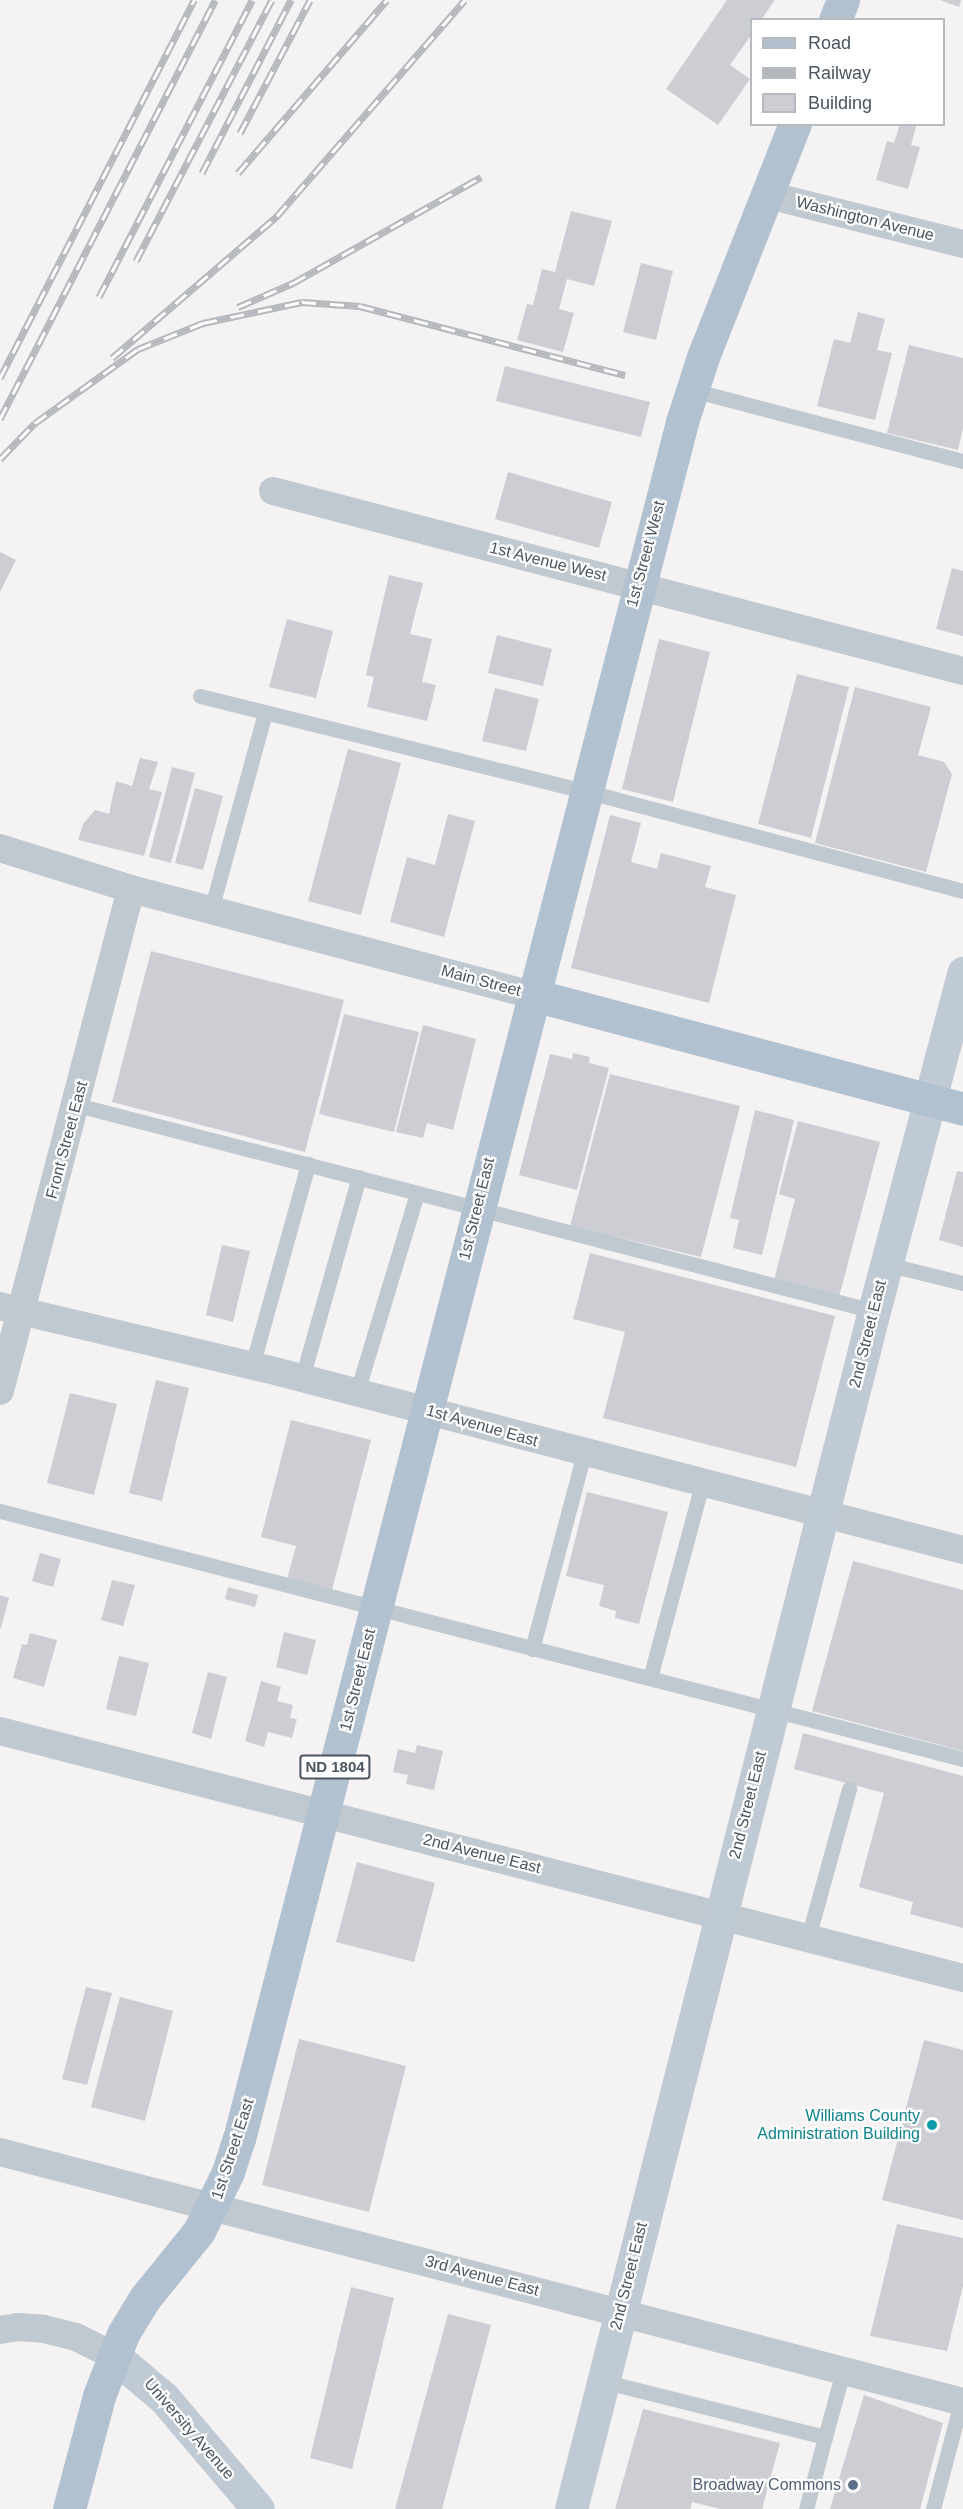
<!DOCTYPE html>
<style>
body{margin:0}
#map{position:relative;width:963px;height:2509px;overflow:hidden;background:#f4f2f2;font-family:Helvetica,sans-serif}
div>[style]{position:absolute}
[style*='--x']{left:calc(var(--x)*1px);top:calc(var(--y)*1px);width:calc(var(--w)*1px);rotate:calc(var(--a)*1deg)}
.building>*{inset:0;background:#ccced4}
.lane>*{height:15px;margin:-7.5px;padding:0 7.5px;transform-origin:7.5px;border-radius:7.5px;background:#c0c9d0}
.street>*{height:28px;margin:-14px;padding:0 14px;transform-origin:14px;border-radius:14px;background:#c0c9d0}
.secondary>*{height:33px;margin:-16.5px;padding:0 16.5px;transform-origin:16.5px;border-radius:16.5px;background:#c0cad5}
.primary>*{height:33px;margin:-16.5px;padding:0 16.5px;transform-origin:16.5px;border-radius:16.5px;background:#b2c1d0}
.rail>*{height:7px;margin-top:-3.5px;transform-origin:0;background:repeating-linear-gradient(90deg,#fff 0 14px,#b4b7bc 0 28px);box-sizing:border-box;border-block:2px solid #b4b7bc}
.dots>*{width:16px;height:16px;translate:-50% -50%;box-sizing:border-box;border:3px solid #fff;border-radius:50%}
span{translate:-50% -50%;white-space:nowrap;text-align:center;line-height:1.15;-webkit-text-stroke:4.5px #fff;paint-order:stroke}
.shield-label span{padding:2px 4px;background:#fff;border:2px solid;border-radius:4px;-webkit-text-stroke-width:0}
.shield-label{font-size:15px;color:#4a555f;font-weight:700}
.street-label{font-size:16px;color:#4a555f}
.culture-label{font-size:16px;color:#0d838f}
.right{translate:-100% -50%;text-align:right}
.service-label{font-size:16px;color:#4e5e75}
.legend{position:absolute;left:750px;top:18px;width:195px;height:108px;box-sizing:border-box;background:#fff;border:2px solid #b7bbbf;margin:0;padding:8px 10px;list-style:none;font-size:18px;color:#4a555f}
.legend li{display:flex;align-items:center;gap:12px;height:30px}
.legend b{width:30px;border:2px solid #b7bbbf}
</style>
<div id="map">
<div class="building">
<i style="clip-path:polygon(727px 0,775px 0,761px 20px,752px 20px,752px 34px,730px 65px,750px 79px,718px 125px,666px 89px)"></i>
<i style="clip-path:polygon(940px 0,961px 0,959px 7px)"></i>
<i style="clip-path:polygon(900px 124px,916px 126px,911px 145px,920px 147px,908px 189px,876px 180px,887px 141px,894px 143px)"></i>
<i style="clip-path:polygon(571px 211px,612px 221px,594px 286px,567px 279px,559px 309px,574px 313px,563px 352px,517px 340px,527px 304px,533px 305px,542px 269px,555px 272px)"></i>
<i style="clip-path:polygon(641px 263px,673px 271px,656px 340px,623px 332px)"></i>
<i style="clip-path:polygon(858px 312px,885px 319px,877px 350px,892px 353px,875px 420px,817px 406px,834px 339px,850px 343px)"></i>
<i style="clip-path:polygon(909px 345px,963px 358px,963px 428px,958px 450px,887px 433px)"></i>
<i style="clip-path:polygon(505px 366px,650px 402px,641px 437px,496px 401px)"></i>
<i style="clip-path:polygon(508px 472px,612px 502px,599px 548px,495px 519px)"></i>
<i style="clip-path:polygon(0 552px,16px 560px,0 592px)"></i>
<i style="clip-path:polygon(952px 568px,963px 571px,963px 636px,936px 629px)"></i>
<i style="clip-path:polygon(389px 575px,423px 583px,410px 634px,432px 639px,422px 682px,436px 685px,427px 721px,367px 707px,374px 677px,366px 675px)"></i>
<i style="clip-path:polygon(287px 619px,333px 631px,316px 698px,269px 687px)"></i>
<i style="clip-path:polygon(497px 635px,552px 649px,543px 686px,488px 673px)"></i>
<i style="clip-path:polygon(659px 639px,710px 652px,673px 802px,622px 789px)"></i>
<i style="clip-path:polygon(797px 674px,849px 687px,811px 838px,758px 824px)"></i>
<i style="clip-path:polygon(855px 687px,931px 707px,918px 755px,944px 762px,952px 774px,926px 872px,815px 843px)"></i>
<i style="clip-path:polygon(495px 688px,539px 699px,526px 751px,482px 741px)"></i>
<i style="clip-path:polygon(348px 749px,401px 763px,361px 915px,308px 901px)"></i>
<i style="clip-path:polygon(140px 758px,158px 762px,149px 789px,162px 792px,144px 856px,78px 840px,83px 824px,95px 810px,109px 814px,116px 781px,132px 786px)"></i>
<i style="clip-path:polygon(172px 767px,195px 773px,171px 863px,149px 857px)"></i>
<i style="clip-path:polygon(195px 788px,223px 796px,203px 870px,175px 863px)"></i>
<i style="clip-path:polygon(448px 814px,475px 821px,444px 937px,390px 922px,407px 857px,435px 865px)"></i>
<i style="clip-path:polygon(610px 815px,641px 823px,631px 862px,657px 869px,661px 853px,711px 866px,705px 887px,736px 895px,709px 1003px,571px 968px)"></i>
<i style="clip-path:polygon(151px 951px,344px 1000px,305px 1152px,112px 1102px)"></i>
<i style="clip-path:polygon(344px 1014px,419px 1032px,394px 1132px,319px 1114px)"></i>
<i style="clip-path:polygon(423px 1025px,476px 1039px,453px 1130px,427px 1123px,423px 1138px,396px 1132px)"></i>
<i style="clip-path:polygon(573px 1053px,590px 1057px,589px 1063px,609px 1068px,577px 1190px,519px 1175px,550px 1054px,572px 1059px)"></i>
<i style="clip-path:polygon(610px 1074px,740px 1106px,701px 1257px,570px 1226px)"></i>
<i style="clip-path:polygon(755px 1110px,794px 1120px,762px 1255px,733px 1248px,739px 1220px,730px 1218px)"></i>
<i style="clip-path:polygon(798px 1121px,880px 1142px,839px 1297px,774px 1280px,795px 1199px,779px 1194px)"></i>
<i style="clip-path:polygon(957px 1171px,963px 1172px,963px 1247px,939px 1240px)"></i>
<i style="clip-path:polygon(222px 1245px,250px 1251px,233px 1322px,206px 1315px)"></i>
<i style="clip-path:polygon(590px 1253px,835px 1316px,796px 1467px,603px 1418px,625px 1332px,573px 1319px)"></i>
<i style="clip-path:polygon(156px 1380px,189px 1388px,162px 1501px,129px 1493px)"></i>
<i style="clip-path:polygon(70px 1393px,117px 1404px,94px 1495px,47px 1483px)"></i>
<i style="clip-path:polygon(291px 1420px,371px 1440px,332px 1590px,287px 1579px,296px 1546px,261px 1537px)"></i>
<i style="clip-path:polygon(587px 1492px,668px 1512px,639px 1624px,615px 1618px,616px 1611px,599px 1606px,604px 1585px,566px 1576px)"></i>
<i style="clip-path:polygon(40px 1553px,61px 1559px,53px 1587px,32px 1581px)"></i>
<i style="clip-path:polygon(853px 1561px,963px 1590px,963px 1751px,812px 1711px)"></i>
<i style="clip-path:polygon(112px 1580px,135px 1585px,123px 1626px,101px 1620px)"></i>
<i style="clip-path:polygon(228px 1587px,258px 1595px,255px 1607px,225px 1599px)"></i>
<i style="clip-path:polygon(0 1595px,9px 1598px,1px 1628px,0 1628px)"></i>
<i style="clip-path:polygon(284px 1632px,316px 1640px,307px 1675px,276px 1667px)"></i>
<i style="clip-path:polygon(30px 1633px,57px 1640px,44px 1687px,13px 1678px,22px 1644px,27px 1645px)"></i>
<i style="clip-path:polygon(119px 1656px,149px 1663px,136px 1716px,106px 1709px)"></i>
<i style="clip-path:polygon(208px 1672px,227px 1677px,211px 1739px,192px 1733px)"></i>
<i style="clip-path:polygon(261px 1681px,281px 1687px,277px 1701px,293px 1705px,290px 1718px,297px 1719px,292px 1738px,268px 1732px,264px 1747px,245px 1741px)"></i>
<i style="clip-path:polygon(803px 1733px,963px 1776px,963px 1928px,910px 1914px,913px 1902px,859px 1887px,884px 1793px,794px 1769px)"></i>
<i style="clip-path:polygon(417px 1745px,443px 1751px,434px 1790px,406px 1784px,408px 1775px,393px 1772px,398px 1749px,415px 1753px)"></i>
<i style="clip-path:polygon(357px 1862px,435px 1883px,414px 1962px,336px 1942px)"></i>
<i style="clip-path:polygon(86px 1987px,112px 1993px,87px 2085px,62px 2079px)"></i>
<i style="clip-path:polygon(120px 1997px,173px 2011px,145px 2121px,91px 2107px)"></i>
<i style="clip-path:polygon(299px 2039px,406px 2066px,369px 2212px,262px 2185px)"></i>
<i style="clip-path:polygon(924px 2040px,963px 2050px,963px 2220px,882px 2200px)"></i>
<i style="clip-path:polygon(897px 2224px,963px 2238px,963px 2286px,947px 2351px,870px 2336px)"></i>
<i style="clip-path:polygon(351px 2287px,394px 2298px,352px 2469px,310px 2458px)"></i>
<i style="clip-path:polygon(448px 2314px,491px 2325px,442px 2509px,395px 2509px)"></i>
<i style="clip-path:polygon(864px 2395px,943px 2423px,920px 2509px,830px 2509px)"></i>
<i style="clip-path:polygon(643px 2409px,780px 2443px,762px 2509px,721px 2509px,692px 2502px,690px 2509px,615px 2509px)"></i>
</div>
<div class="lane">
<i style="--x:692;--y:390;--w:280;--a:14.7"></i>
<i style="--x:200;--y:696;--w:397;--a:13.9"></i>
<i style="--x:585;--y:791;--w:391;--a:14.8"></i>
<i style="--x:211;--y:910;--w:205;--a:-74.7"></i>
<i style="--x:77;--y:1105;--w:823;--a:14.49"></i>
<i style="--x:886;--y:1264;--w:79;--a:13.9"></i>
<i style="--x:252;--y:1366;--w:210;--a:-74.5"></i>
<i style="--x:302;--y:1378;--w:209;--a:-74.2"></i>
<i style="--x:357;--y:1392;--w:208;--a:-73.2"></i>
<i style="--x:0;--y:1511;--w:994;--a:14.44"></i>
<i style="--x:532;--y:1649;--w:202;--a:-75.1"></i>
<i style="--x:650;--y:1678;--w:201;--a:-75"></i>
<i style="--x:808;--y:1938;--w:155;--a:-74.6"></i>
<i style="--x:602;--y:2381;--w:230;--a:14.1"></i>
<i style="--x:825;--y:2437;--w:68;--a:-74.7"></i>
<i style="--x:806;--y:2509;--w:74;--a:-75.2"></i>
<i style="--x:933;--y:2509;--w:111;--a:-75.3"></i>
</div>
<div class="street">
<i style="--x:768;--y:195;--w:201;--a:14.1"></i>
<i style="--x:273;--y:491;--w:713;--a:14.62"></i>
<i style="--x:0;--y:848;--w:137;--a:17.4"></i>
<i style="--x:131;--y:889;--w:416;--a:14.8"></i>
<i style="--x:0;--y:1306;--w:274;--a:13.3"></i>
<i style="--x:267;--y:1369;--w:719;--a:14.58"></i>
<i style="--x:0;--y:1391;--w:519;--a:-75.37"></i>
<i style="--x:0;--y:1731;--w:994;--a:14.39"></i>
<i style="--x:0;--y:2152;--w:995;--a:14.55"></i>
<i style="--x:0;--y:2330;--w:18;--a:-9"></i>
<i style="--x:18;--y:2327;--w:26;--a:4"></i>
<i style="--x:44;--y:2329;--w:33;--a:14"></i>
<i style="--x:76;--y:2337;--w:42;--a:26.6"></i>
</div>
<div class="secondary">
<i style="--x:114;--y:2356;--w:65;--a:40"></i>
<i style="--x:164;--y:2398;--w:145;--a:49.7"></i>
<i style="--x:571;--y:2509;--w:1236;--a:-75.81"></i>
<i style="--x:874;--y:1311;--w:350;--a:-75.2"></i>
</div>
<div class="primary">
<i style="--x:835;--y:20;--w:22;--a:-68"></i>
<i style="--x:533;--y:995;--w:445;--a:14.8"></i>
<i style="--x:69;--y:2509;--w:117;--a:-75.1"></i>
<i style="--x:99;--y:2396;--w:66;--a:-68.8"></i>
<i style="--x:123;--y:2334;--w:42;--a:-58.6"></i>
<i style="--x:145;--y:2298;--w:86;--a:-51.1"></i>
<i style="--x:199;--y:2231;--w:66;--a:-63.8"></i>
<i style="--x:228;--y:2172;--w:35;--a:-72"></i>
<i style="--x:239;--y:2139;--w:1773;--a:-75.53"></i>
<i style="--x:682;--y:422;--w:68;--a:-72.1"></i>
<i style="--x:703;--y:357;--w:251;--a:-68.5"></i>
</div>
<div class="rail">
<i style="--x:240;--y:133;--w:150;--a:-62.2"></i>
<i style="--x:202;--y:173;--w:195;--a:-62.8"></i>
<i style="--x:238;--y:173;--w:228;--a:-49.3"></i>
<i style="--x:136;--y:261;--w:294;--a:-62.5"></i>
<i style="--x:99;--y:297;--w:334;--a:-62.7"></i>
<i style="--x:238;--y:307;--w:60;--a:-23.6"></i>
<i style="--x:293;--y:283;--w:216;--a:-29.4"></i>
<i style="--x:112;--y:358;--w:218;--a:-40.7"></i>
<i style="--x:277;--y:216;--w:286;--a:-49"></i>
<i style="--x:0;--y:378;--w:425;--a:-62.8"></i>
<i style="--x:0;--y:419;--w:471;--a:-62.8"></i>
<i style="--x:0;--y:459;--w:50;--a:-45.8"></i>
<i style="--x:35;--y:423;--w:127;--a:-35.7"></i>
<i style="--x:138;--y:349;--w:70;--a:-21.8"></i>
<i style="--x:203;--y:323;--w:101;--a:-12"></i>
<i style="--x:302;--y:302;--w:58;--a:3.9"></i>
<i style="--x:360;--y:306;--w:274;--a:14.6"></i>
</div>
<div class="dots">
<i style="left:932px;top:2125px;background:#0f9aa8"></i>
<i style="left:853px;top:2485px;background:#5c6f8a"></i>
</div>
<div class="shield-label">
<span style="left:335px;top:1767px">ND 1804</span>
</div>
<div class="street-label">
<span style="left:865px;top:219px;rotate:14deg">Washington Avenue</span>
<span style="left:646px;top:554px;rotate:-75deg">1st Street West</span>
<span style="left:548px;top:562px;rotate:14deg">1st Avenue West</span>
<span style="left:481px;top:981px;rotate:15deg">Main Street</span>
<span style="left:67px;top:1140px;rotate:-75deg">Front Street East</span>
<span style="left:477px;top:1209px;rotate:-76deg">1st Street East</span>
<span style="left:868px;top:1334px;rotate:-76deg">2nd Street East</span>
<span style="left:482px;top:1426px;rotate:16deg">1st Avenue East</span>
<span style="left:358px;top:1680px;rotate:-76deg">1st Street East</span>
<span style="left:748px;top:1805px;rotate:-76deg">2nd Street East</span>
<span style="left:482px;top:1854px;rotate:14deg">2nd Avenue East</span>
<span style="left:233px;top:2149px;rotate:-72deg">1st Street East</span>
<span style="left:482px;top:2276px;rotate:15deg">3rd Avenue East</span>
<span style="left:629px;top:2276px;rotate:-76deg">2nd Street East</span>
<span style="left:189px;top:2429px;rotate:49deg">University Avenue</span>
</div>
<div class="culture-label">
<span class="right" style="left:920px;top:2125px">Williams County<br>Administration Building</span>
</div>
<div class="service-label">
<span class="right" style="left:841px;top:2485px">Broadway Commons</span>
</div>
<ul class="legend">
<li><b style="height:8px;background:#b2c1d0"></b>Road</li>
<li><b style="height:8px;background:#b4b7bc"></b>Railway</li>
<li><b style="height:16px;background:#ccced4"></b>Building</li>
</ul>
</div>
